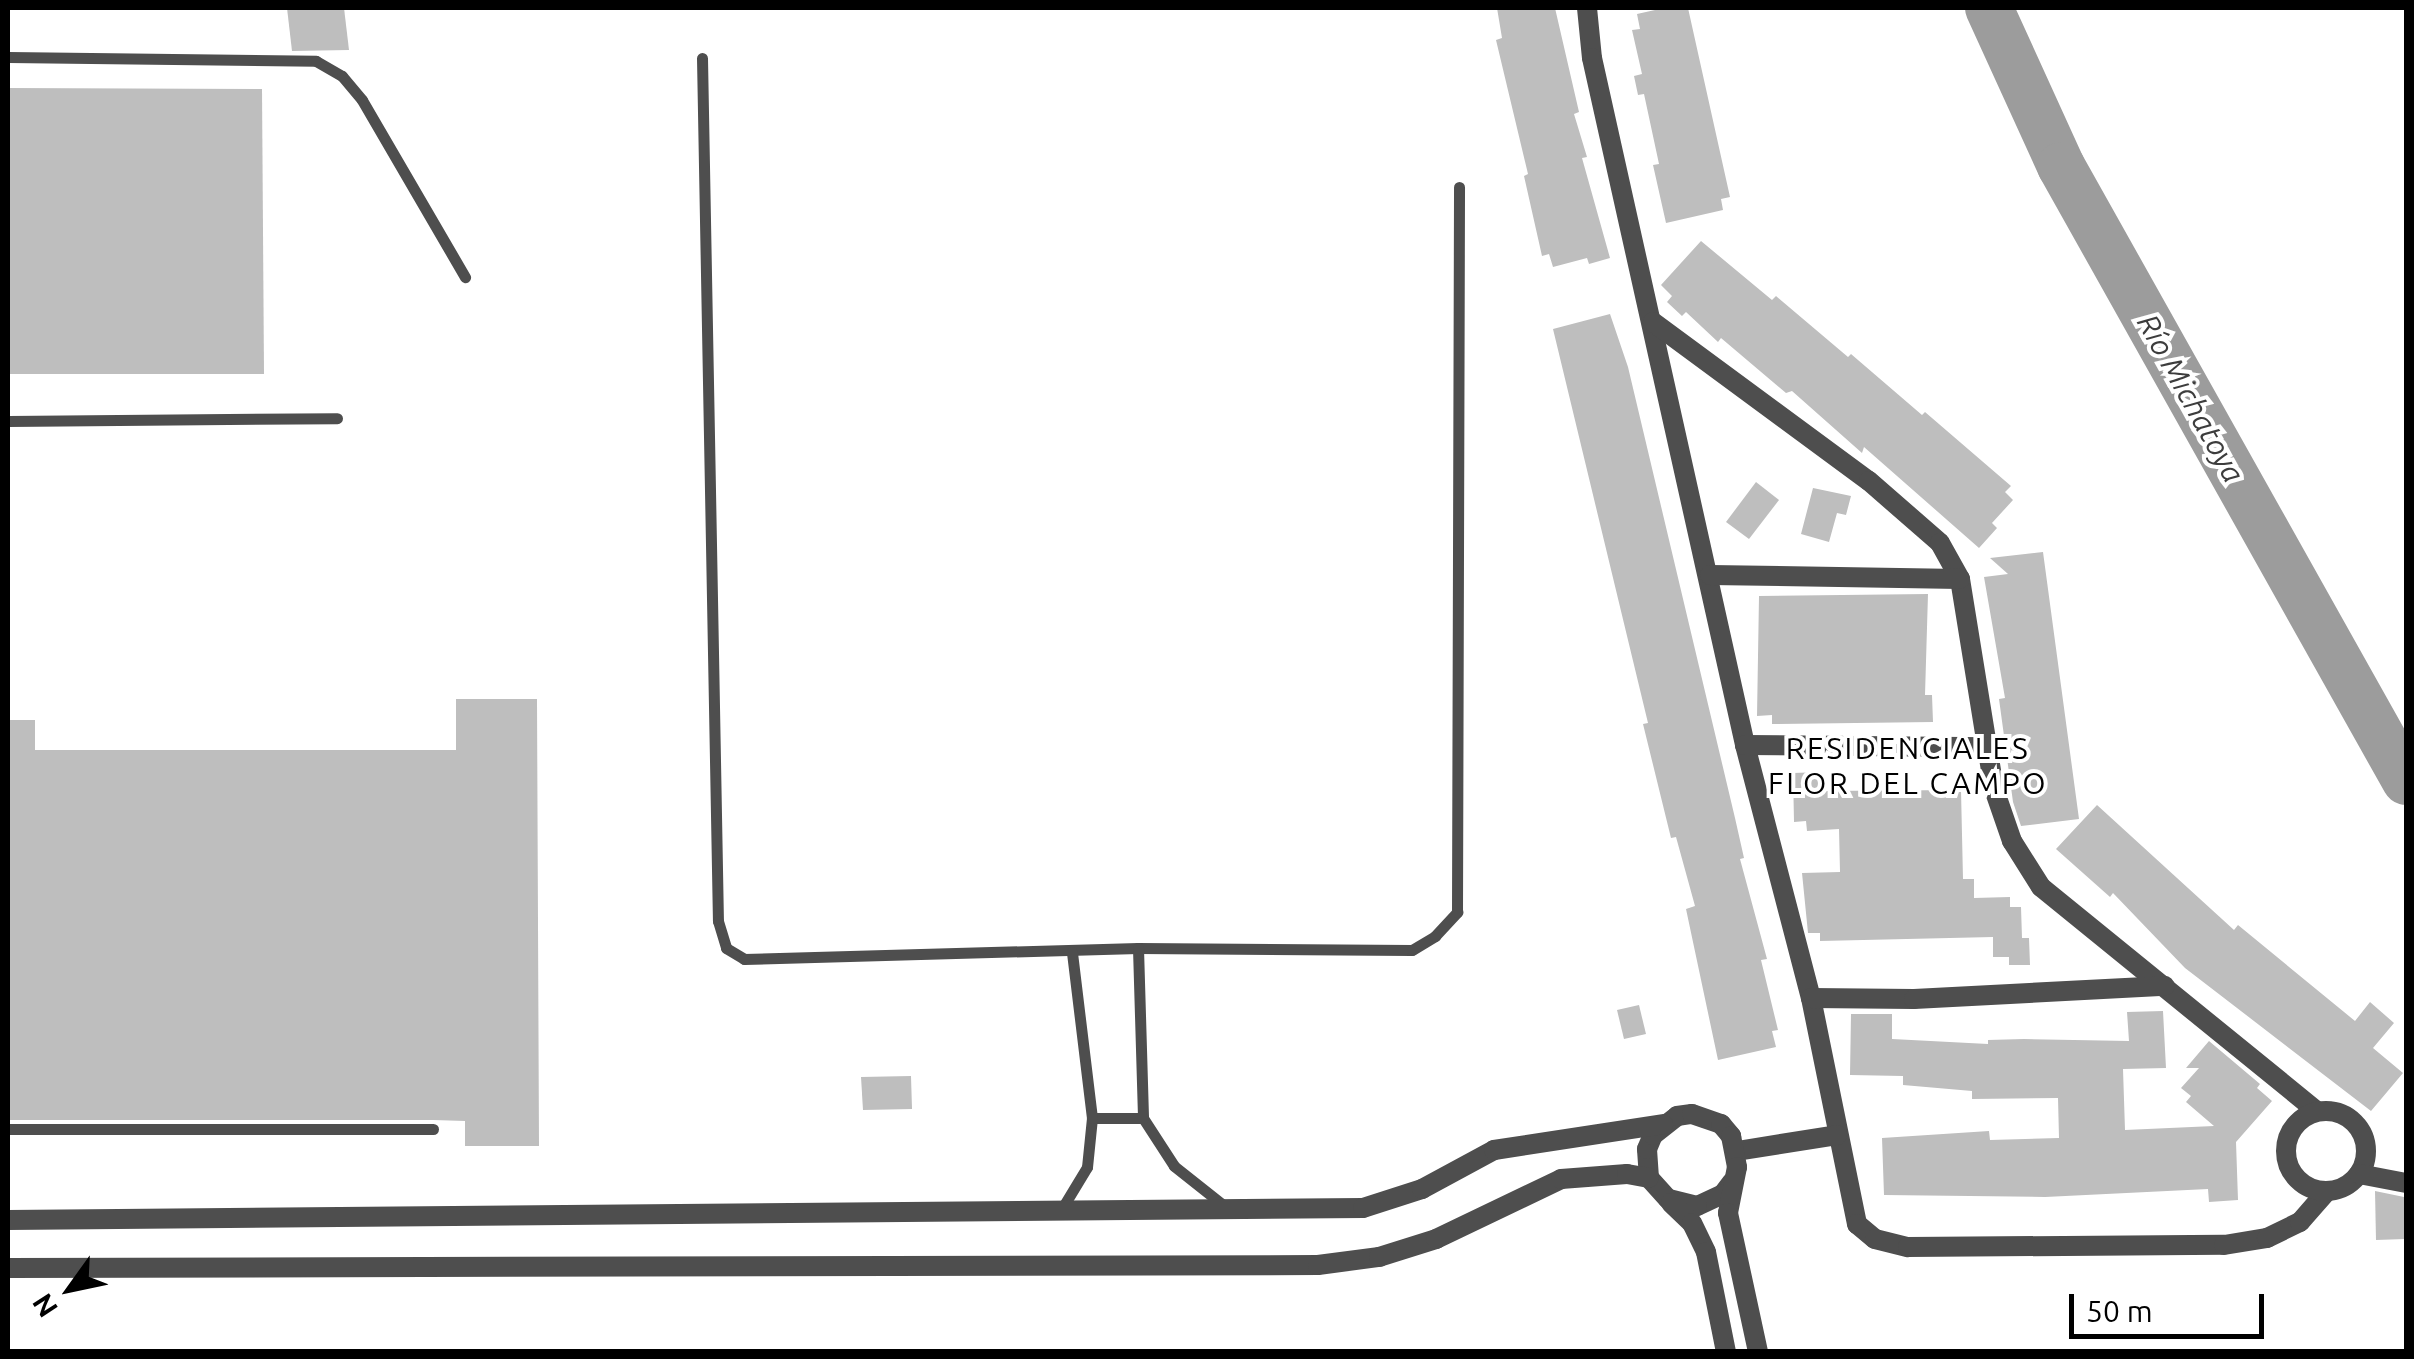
<!DOCTYPE html>
<meta charset="utf-8">
<style>
body{margin:0}
#map{position:relative;width:2414px;height:1359px;overflow:hidden;background:#fff;font-family:Ubuntu,sans-serif}
div>[style]{position:absolute}
[style*='--x']{left:calc(var(--x)*1px);top:calc(var(--y)*1px);width:calc(var(--w)*1px);rotate:calc(var(--a)*1deg)}
.river>*{height:48px;margin:-24px;padding:0 24px;transform-origin:24px;border-radius:24px;background:#9c9c9c}
.building>*{inset:0;background:#bebebe}
.lane>*{height:11px;margin:-5.5px;padding:0 5.5px;transform-origin:5.5px;border-radius:5.5px;background:#4e4e4e}
.street>*{height:20px;margin:-10px;padding:0 10px;transform-origin:10px;border-radius:10px;background:#4e4e4e}
.street>.ring{margin:-10px;padding:0;box-sizing:content-box;background:none;border:20px solid #4e4e4e;border-radius:50%}
span{translate:-50% -50%;white-space:nowrap;text-align:center;line-height:1.15;-webkit-text-stroke:8px #fff;paint-order:stroke}
.water-label{font-size:30px;color:#3d3d3d;font-style:italic}
.neighbourhood-label{font-size:30px;color:#000;letter-spacing:2.5px}
.frame{position:absolute;inset:0;border:10px solid #000;pointer-events:none}
.north{position:absolute;left:20px;top:1239px;width:100px;height:100px;-webkit-text-stroke:8px #fff;paint-order:stroke;rotate:237deg;font-size:28px;font-weight:700;line-height:40px;text-align:center;color:#000}
.north::after{content:'';display:block;margin:auto;width:35px;height:45px;background:#000;clip-path:polygon(50% 0,100% 100%,50% 72%,0 100%)}
.scale{position:absolute;left:2069px;top:1294px;width:195px;height:45px;box-sizing:border-box;border:5px solid #000;border-top:0;padding-left:12px;font-size:30px;line-height:35px;white-space:nowrap;color:#000;-webkit-text-stroke:8px #fff;paint-order:stroke}
</style>
<div id="map">
<div class="river">
<i style="--x:1989;--y:8;--w:174;--a:65.5"></i>
<i style="--x:2061;--y:166;--w:705;--a:60.71"></i>
</div>
<div class="building">
<i style="clip-path:polygon(287px 8px,344px 8px,349px 50px,292px 51px)"></i>
<i style="clip-path:polygon(1497px 8px,1555px 8px,1579px 112px,1574px 114px,1587px 157px,1582px 158px,1610px 258px,1589px 264px,1587px 258px,1553px 267px,1549px 254px,1542px 256px,1524px 176px,1528px 174px,1496px 40px,1502px 38px)"></i>
<i style="clip-path:polygon(1664px 8px,1688px 8px,1730px 197px,1721px 199px,1723px 210px,1666px 223px,1653px 165px,1659px 164px,1644px 94px,1638px 95px,1634px 76px,1642px 74px,1632px 30px,1640px 29px,1637px 14px)"></i>
<i style="clip-path:polygon(8px 88px,262px 89px,264px 374px,8px 374px)"></i>
<i style="clip-path:polygon(1701px 241px,1772px 300px,1776px 296px,1848px 357px,1851px 354px,1922px 415px,1925px 412px,2011px 486px,2005px 492px,2013px 500px,1992px 523px,1997px 528px,1979px 548px,1864px 447px,1862px 453px,1792px 391px,1786px 393px,1721px 338px,1718px 342px,1686px 312px,1682px 316px,1667px 302px,1672px 296px,1661px 285px)"></i>
<i style="clip-path:polygon(1610px 314px,1628px 367px,1735px 818px,1744px 858px,1740px 859px,1767px 959px,1761px 960px,1778px 1030px,1772px 1031px,1776px 1047px,1718px 1060px,1686px 909px,1695px 906px,1676px 837px,1671px 838px,1643px 724px,1648px 723px,1553px 329px)"></i>
<i style="clip-path:polygon(1756px 482px,1779px 500px,1749px 539px,1726px 522px)"></i>
<i style="clip-path:polygon(1813px 488px,1851px 496px,1846px 515px,1837px 513px,1829px 542px,1801px 534px)"></i>
<i style="clip-path:polygon(2043px 552px,2079px 819px,2021px 826px,2013px 802px,1999px 699px,2005px 698px,1984px 577px,2008px 574px,1990px 558px)"></i>
<i style="clip-path:polygon(1928px 594px,1925px 695px,1932px 695px,1933px 722px,1772px 724px,1772px 715px,1757px 716px,1759px 596px)"></i>
<i style="clip-path:polygon(456px 699px,537px 699px,539px 1146px,465px 1146px,465px 1121px,433px 1120px,8px 1120px,8px 720px,35px 720px,35px 750px,456px 750px)"></i>
<i style="clip-path:polygon(1822px 772px,1822px 791px,1961px 790px,1963px 879px,1974px 879px,1974px 898px,2010px 897px,2010px 907px,2021px 907px,2022px 938px,2029px 938px,2030px 965px,2009px 965px,2009px 957px,1993px 957px,1993px 937px,1820px 941px,1820px 933px,1808px 933px,1802px 873px,1840px 872px,1839px 829px,1807px 831px,1806px 821px,1794px 822px,1793px 773px)"></i>
<i style="clip-path:polygon(2097px 805px,2234px 930px,2238px 925px,2355px 1021px,2370px 1002px,2394px 1023px,2373px 1048px,2403px 1073px,2371px 1111px,2185px 968px,2113px 893px,2110px 897px,2056px 849px)"></i>
<i style="clip-path:polygon(1639px 1005px,1646px 1034px,1624px 1039px,1617px 1010px)"></i>
<i style="clip-path:polygon(2163px 1011px,2166px 1068px,2123px 1069px,2125px 1130px,2214px 1126px,2186px 1102px,2191px 1096px,2181px 1088px,2199px 1068px,2186px 1068px,2209px 1041px,2260px 1084px,2257px 1088px,2272px 1101px,2236px 1142px,2238px 1200px,2209px 1202px,2208px 1189px,2045px 1197px,1884px 1195px,1882px 1138px,1989px 1131px,1990px 1140px,2059px 1138px,2058px 1098px,1972px 1099px,1972px 1091px,1903px 1085px,1903px 1076px,1850px 1075px,1851px 1014px,1892px 1014px,1892px 1039px,1988px 1044px,1988px 1040px,2024px 1039px,2129px 1041px,2127px 1012px)"></i>
<i style="clip-path:polygon(911px 1076px,912px 1109px,863px 1110px,861px 1077px)"></i>
<i style="clip-path:polygon(2375px 1191px,2404px 1197px,2405px 1239px,2376px 1240px)"></i>
</div>
<div class="lane">
<i style="--x:8;--y:57;--w:308;--a:0.7"></i>
<i style="--x:316;--y:61;--w:30;--a:30"></i>
<i style="--x:342;--y:76;--w:31;--a:50"></i>
<i style="--x:362;--y:100;--w:205;--a:59.8"></i>
<i style="--x:702;--y:58;--w:863;--a:88.94"></i>
<i style="--x:718;--y:921;--w:28;--a:73"></i>
<i style="--x:726;--y:948;--w:21;--a:31"></i>
<i style="--x:744;--y:959;--w:394;--a:-1.6"></i>
<i style="--x:1138;--y:948;--w:274;--a:0.4"></i>
<i style="--x:1412;--y:950;--w:27;--a:-31"></i>
<i style="--x:1435;--y:936;--w:33;--a:-47"></i>
<i style="--x:1457;--y:912;--w:725;--a:-89.84"></i>
<i style="--x:8;--y:421;--w:329;--a:-0.5"></i>
<i style="--x:1138;--y:948;--w:170;--a:88.3"></i>
<i style="--x:1143;--y:1118;--w:57;--a:57.1"></i>
<i style="--x:1174;--y:1166;--w:68;--a:38.4"></i>
<i style="--x:1092;--y:1118;--w:51;--a:0"></i>
<i style="--x:8;--y:1129;--w:425;--a:0"></i>
<i style="--x:1061;--y:1210;--w:50;--a:-58.8"></i>
<i style="--x:1087;--y:1167;--w:49;--a:-84.2"></i>
<i style="--x:1092;--y:1118;--w:167;--a:-96.9"></i>
</div>
<div class="street">
<i style="--x:1587;--y:8;--w:50;--a:84.3"></i>
<i style="--x:1592;--y:58;--w:704;--a:77.44"></i>
<i style="--x:1745;--y:745;--w:261;--a:75.4"></i>
<i style="--x:1811;--y:998;--w:231;--a:78.5"></i>
<i style="--x:1857;--y:1224;--w:23;--a:40"></i>
<i style="--x:1875;--y:1239;--w:34;--a:14"></i>
<i style="--x:1908;--y:1247;--w:316;--a:-0.4"></i>
<i style="--x:2224;--y:1245;--w:44;--a:-9.2"></i>
<i style="--x:2267;--y:1238;--w:37;--a:-26"></i>
<i style="--x:2300;--y:1222;--w:41;--a:-48.9"></i>
<i style="--x:1653;--y:322;--w:268;--a:36.4"></i>
<i style="--x:1869;--y:481;--w:94;--a:41.1"></i>
<i style="--x:1940;--y:543;--w:41;--a:60.9"></i>
<i style="--x:1960;--y:579;--w:213;--a:80.8"></i>
<i style="--x:1994;--y:789;--w:55;--a:70.9"></i>
<i style="--x:2012;--y:841;--w:54;--a:57.8"></i>
<i style="--x:2041;--y:887;--w:355;--a:39.1"></i>
<i style="--x:1710;--y:575;--w:250;--a:0.9"></i>
<i style="--x:1745;--y:745;--w:245;--a:0.5"></i>
<i style="--x:1811;--y:998;--w:103;--a:0.6"></i>
<i style="--x:1914;--y:999;--w:251;--a:-3"></i>
<i class="ring" style="left:2286px;top:1111px;width:60px;height:60px"></i>
<i style="--x:1737;--y:1151;--w:101;--a:-9.1"></i>
<i style="--x:2359;--y:1174;--w:48;--a:10.8"></i>
<i style="--x:1732;--y:1182;--w:15;--a:127"></i>
<i style="--x:1723;--y:1194;--w:29;--a:155"></i>
<i style="--x:1697;--y:1206;--w:30;--a:-166"></i>
<i style="--x:1668;--y:1199;--w:28;--a:-132"></i>
<i style="--x:1649;--y:1178;--w:29;--a:-94"></i>
<i style="--x:1647;--y:1149;--w:15;--a:-67"></i>
<i style="--x:1653;--y:1135;--w:31;--a:-38"></i>
<i style="--x:1677;--y:1116;--w:15;--a:-8"></i>
<i style="--x:1692;--y:1114;--w:31;--a:19"></i>
<i style="--x:1721;--y:1124;--w:16;--a:50"></i>
<i style="--x:1731;--y:1136;--w:32;--a:79"></i>
<i style="--x:1737;--y:1167;--w:47;--a:101.1"></i>
<i style="--x:1728;--y:1213;--w:142;--a:77.8"></i>
<i style="--x:1671;--y:1203;--w:29;--a:44"></i>
<i style="--x:1692;--y:1223;--w:32;--a:64"></i>
<i style="--x:1706;--y:1252;--w:102;--a:78.7"></i>
<i style="--x:8;--y:1220;--w:1355;--a:-0.51"></i>
<i style="--x:1363;--y:1208;--w:62;--a:-17.9"></i>
<i style="--x:1422;--y:1189;--w:82;--a:-28.4"></i>
<i style="--x:1494;--y:1150;--w:171;--a:-8.7"></i>
<i style="--x:8;--y:1268;--w:1310;--a:-0.13"></i>
<i style="--x:1318;--y:1265;--w:62;--a:-7.5"></i>
<i style="--x:1379;--y:1257;--w:60;--a:-17.5"></i>
<i style="--x:1436;--y:1239;--w:139;--a:-25.6"></i>
<i style="--x:1561;--y:1179;--w:66;--a:-4.3"></i>
<i style="--x:1627;--y:1174;--w:22;--a:10"></i>
</div>
<div class="water-label">
<span style="left:2191px;top:398px;rotate:61deg">Río Michatoya</span>
</div>
<div class="neighbourhood-label">
<span style="left:1908px;top:765px">RESIDENCIALES<br>FLOR DEL CAMPO</span>
</div>
<div class="frame"></div>
<div class="north">N</div>
<div class="scale">50 m</div>
</div>
